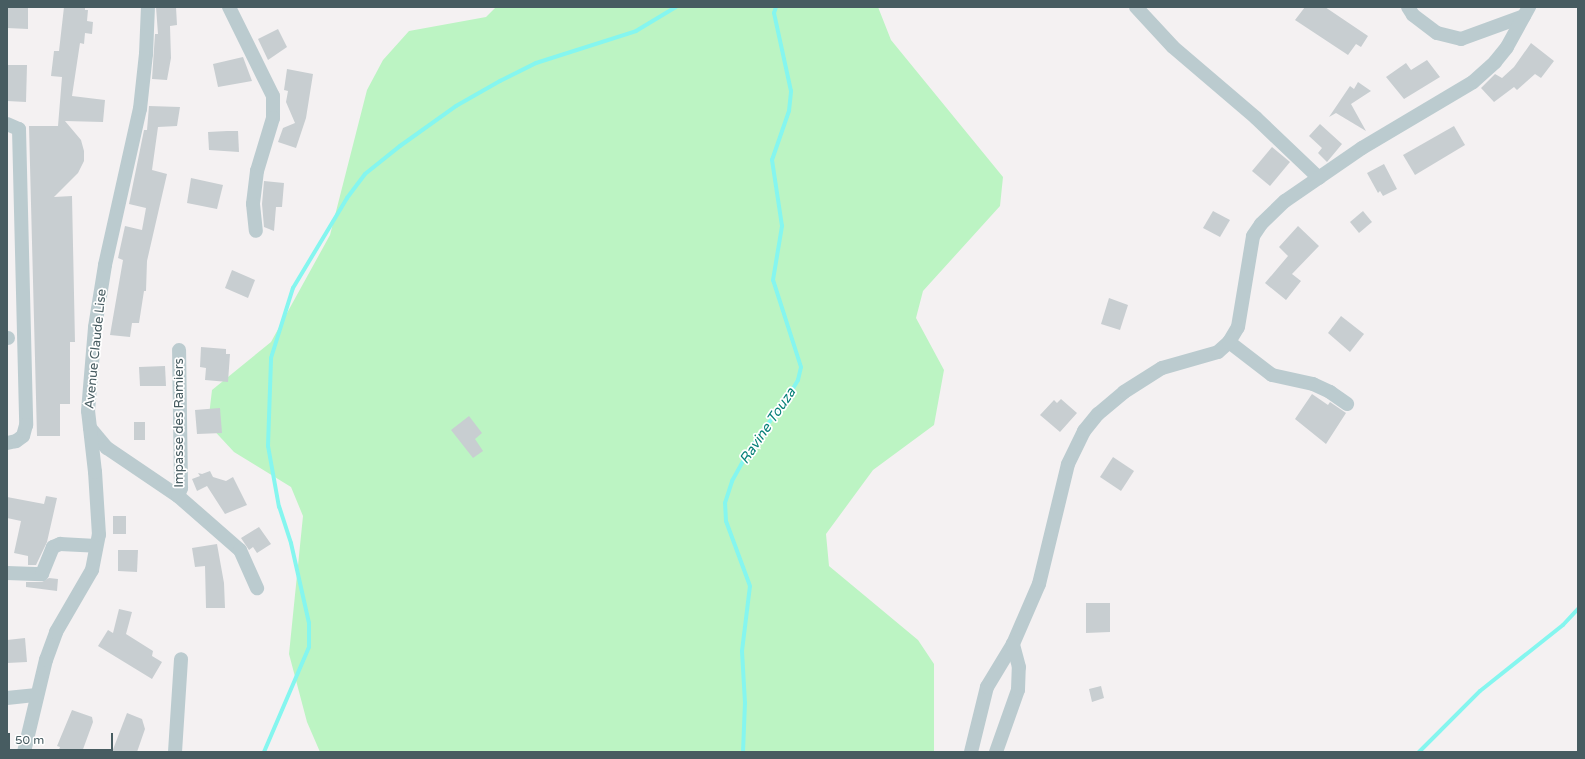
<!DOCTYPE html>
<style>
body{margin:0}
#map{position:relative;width:1585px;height:759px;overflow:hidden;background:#f4f1f2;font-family:"Varela Round",sans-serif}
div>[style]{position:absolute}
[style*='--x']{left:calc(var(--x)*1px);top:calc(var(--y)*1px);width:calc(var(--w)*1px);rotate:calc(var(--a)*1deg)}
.green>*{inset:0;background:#bcf4c3}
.stream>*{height:4px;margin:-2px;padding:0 2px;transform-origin:2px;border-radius:2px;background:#85f6ef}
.building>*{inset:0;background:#c8ced1}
.minor>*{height:14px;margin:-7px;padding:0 7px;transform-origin:7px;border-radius:7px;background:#bbcbcf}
span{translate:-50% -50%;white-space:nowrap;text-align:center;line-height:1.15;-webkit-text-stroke:3.5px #fff;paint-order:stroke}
.street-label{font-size:13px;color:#475c61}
.water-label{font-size:14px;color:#068078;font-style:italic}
.frame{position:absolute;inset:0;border:8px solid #475c61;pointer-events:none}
.scale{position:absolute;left:8px;top:733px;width:105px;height:18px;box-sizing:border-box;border:2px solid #475c61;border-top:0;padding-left:5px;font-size:12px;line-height:14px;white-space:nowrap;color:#475c61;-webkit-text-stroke:3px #fff;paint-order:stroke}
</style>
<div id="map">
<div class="green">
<i style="clip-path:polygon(496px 7px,878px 7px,891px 40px,1003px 177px,1000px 206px,923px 291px,916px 318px,944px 370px,934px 425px,873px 470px,826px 534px,829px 566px,918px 640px,934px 664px,934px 752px,320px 752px,307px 722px,289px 654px,303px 516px,291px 487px,234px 452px,208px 424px,212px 390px,271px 342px,330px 235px,367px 90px,383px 60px,409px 31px,486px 17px)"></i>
</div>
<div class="stream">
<i style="--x:264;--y:752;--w:114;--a:-66.8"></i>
<i style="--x:309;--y:647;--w:24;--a:-90"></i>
<i style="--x:309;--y:623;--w:82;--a:-102.7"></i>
<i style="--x:291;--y:543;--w:38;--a:-108"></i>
<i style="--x:279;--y:507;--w:62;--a:-100.2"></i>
<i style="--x:268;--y:446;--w:88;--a:-88"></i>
<i style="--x:271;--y:358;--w:73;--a:-72.6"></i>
<i style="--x:293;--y:288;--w:105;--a:-59"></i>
<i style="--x:347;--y:198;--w:30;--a:-53"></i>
<i style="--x:365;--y:174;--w:45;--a:-38.7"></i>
<i style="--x:400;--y:146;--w:69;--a:-35.5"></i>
<i style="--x:456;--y:106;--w:51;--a:-29.6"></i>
<i style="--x:500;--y:81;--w:40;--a:-26.6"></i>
<i style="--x:536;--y:63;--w:105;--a:-17.7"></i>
<i style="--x:636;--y:31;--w:47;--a:-31"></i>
<i style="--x:743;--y:752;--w:49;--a:-87.7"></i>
<i style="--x:745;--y:703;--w:52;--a:-93.3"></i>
<i style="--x:742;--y:651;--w:65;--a:-83"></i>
<i style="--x:750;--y:586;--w:69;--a:-110.3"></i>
<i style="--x:726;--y:521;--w:18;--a:-93"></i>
<i style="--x:725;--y:503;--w:23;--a:-72"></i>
<i style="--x:732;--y:481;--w:37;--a:-61"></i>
<i style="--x:750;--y:449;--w:70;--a:-54.3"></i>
<i style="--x:791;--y:392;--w:14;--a:-60"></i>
<i style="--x:798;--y:380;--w:13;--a:-77"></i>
<i style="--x:801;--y:367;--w:91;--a:-107.8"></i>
<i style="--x:773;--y:280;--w:55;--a:-80.5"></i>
<i style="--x:782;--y:226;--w:67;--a:-98.6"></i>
<i style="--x:772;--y:160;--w:52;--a:-70.9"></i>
<i style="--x:789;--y:111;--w:20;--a:-84"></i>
<i style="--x:791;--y:91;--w:80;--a:-102.3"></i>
<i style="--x:774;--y:13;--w:6;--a:-72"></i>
<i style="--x:1419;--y:752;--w:86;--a:-45"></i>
<i style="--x:1480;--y:691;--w:106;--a:-38.5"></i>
<i style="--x:1563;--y:625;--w:22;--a:-47"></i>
</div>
<div class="building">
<i style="clip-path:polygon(7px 7px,28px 7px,28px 29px,7px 28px)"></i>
<i style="clip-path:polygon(64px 7px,85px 7px,85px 10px,88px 10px,87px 21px,93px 22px,92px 34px,85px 33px,84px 44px,80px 43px,72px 96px,105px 100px,103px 122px,65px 121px,81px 140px,84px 151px,84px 161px,78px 173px,54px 197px,72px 196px,75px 342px,70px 342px,70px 404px,60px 404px,60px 436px,37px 436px,29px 126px,58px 126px,62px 77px,51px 76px,54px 51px,59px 51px)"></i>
<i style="clip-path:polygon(156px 7px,176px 7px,177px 25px,170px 26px,171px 58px,167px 80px,152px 79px,155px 34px,158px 34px)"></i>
<i style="clip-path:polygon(1305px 7px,1325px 7px,1368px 36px,1361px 47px,1356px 44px,1348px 55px,1295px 20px)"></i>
<i style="clip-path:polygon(278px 29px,287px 47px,268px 60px,258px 39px)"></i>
<i style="clip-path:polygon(1531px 43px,1554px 61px,1541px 78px,1535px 74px,1517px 90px,1514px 87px,1494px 102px,1481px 88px,1495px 74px,1502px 78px,1514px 67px)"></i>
<i style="clip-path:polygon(243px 57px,252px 81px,218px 87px,213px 64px)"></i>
<i style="clip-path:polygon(1427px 60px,1440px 77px,1404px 99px,1386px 77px,1406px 63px,1411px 70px)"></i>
<i style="clip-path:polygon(7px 65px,27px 65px,26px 102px,7px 101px)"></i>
<i style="clip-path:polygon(287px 69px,313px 74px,306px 118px,296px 148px,278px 142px,283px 128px,295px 123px,286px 102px,288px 91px,284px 90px)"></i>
<i style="clip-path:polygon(1358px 82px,1371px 91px,1351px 104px,1366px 131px,1336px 113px,1329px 117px,1350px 86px,1354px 89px)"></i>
<i style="clip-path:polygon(149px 106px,180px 107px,177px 126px,158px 127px,152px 170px,167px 174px,147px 261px,146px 291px,144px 291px,139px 323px,132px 323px,130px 337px,110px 335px,123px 260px,118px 258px,125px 226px,142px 230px,146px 208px,129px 204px,144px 130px,147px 130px)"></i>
<i style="clip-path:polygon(1320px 124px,1342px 144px,1327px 162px,1318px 153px,1322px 148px,1309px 136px)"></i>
<i style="clip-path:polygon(1454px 126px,1465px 145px,1415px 175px,1403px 155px)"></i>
<i style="clip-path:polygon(227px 131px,238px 131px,239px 152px,209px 150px,208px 132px)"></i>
<i style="clip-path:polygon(1272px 147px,1290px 162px,1270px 186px,1252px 171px)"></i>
<i style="clip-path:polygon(1384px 164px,1397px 189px,1383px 196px,1380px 191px,1378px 193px,1367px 173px)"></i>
<i style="clip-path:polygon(191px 178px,223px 185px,217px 209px,187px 203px)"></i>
<i style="clip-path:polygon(264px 181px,284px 183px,282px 207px,276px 207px,274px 231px,264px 227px,262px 204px)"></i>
<i style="clip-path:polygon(1213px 211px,1230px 220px,1220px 237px,1203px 228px)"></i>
<i style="clip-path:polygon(1363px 211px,1372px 222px,1359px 233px,1350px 222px)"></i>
<i style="clip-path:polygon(1298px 226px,1319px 246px,1292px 274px,1301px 281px,1286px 300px,1265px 283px,1288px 256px,1279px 247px)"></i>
<i style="clip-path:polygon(232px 270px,255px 280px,248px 298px,225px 288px)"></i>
<i style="clip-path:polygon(1109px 298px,1128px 305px,1120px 330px,1101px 324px)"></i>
<i style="clip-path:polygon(1341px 316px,1364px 334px,1350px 352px,1328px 333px)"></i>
<i style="clip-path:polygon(201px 347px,226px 349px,226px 354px,230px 354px,228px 382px,205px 380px,206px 368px,200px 367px)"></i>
<i style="clip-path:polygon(165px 366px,166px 386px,140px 386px,139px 367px)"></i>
<i style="clip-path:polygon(1312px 394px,1328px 405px,1330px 402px,1346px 413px,1326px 444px,1295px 419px)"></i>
<i style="clip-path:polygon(1061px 399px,1077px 413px,1060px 432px,1040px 415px,1054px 400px,1057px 403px)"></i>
<i style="clip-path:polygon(220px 408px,222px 433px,197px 434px,195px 410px)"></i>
<i style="clip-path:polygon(469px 416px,482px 433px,475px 439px,483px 451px,473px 458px,451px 430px)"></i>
<i style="clip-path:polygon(134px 422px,145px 422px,145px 440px,134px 440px)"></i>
<i style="clip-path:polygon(1113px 457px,1134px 471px,1121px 491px,1100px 477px)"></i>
<i style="clip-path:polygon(210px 471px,213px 477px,226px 481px,233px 477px,247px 505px,225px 514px,207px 486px,197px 491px,192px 479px,200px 476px,198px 473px,202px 474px)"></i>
<i style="clip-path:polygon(46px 496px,57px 498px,47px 542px,36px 565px,28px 565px,28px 556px,14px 553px,21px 521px,7px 518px,7px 497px,44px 504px)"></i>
<i style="clip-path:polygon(113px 516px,126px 516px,126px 534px,113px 534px)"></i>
<i style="clip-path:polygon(259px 527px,271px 544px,257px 553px,253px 547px,249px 550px,241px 538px)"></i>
<i style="clip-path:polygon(217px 544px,224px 583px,225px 608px,206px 608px,205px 566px,195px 567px,192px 548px)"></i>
<i style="clip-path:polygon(118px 550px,138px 550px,137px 572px,118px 571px)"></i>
<i style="clip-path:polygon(49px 578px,58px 579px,57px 591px,26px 587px,26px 582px,42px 582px)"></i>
<i style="clip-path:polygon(1086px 603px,1110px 603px,1110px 632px,1086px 633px)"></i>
<i style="clip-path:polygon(119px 609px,132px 612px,126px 634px,153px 651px,152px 656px,162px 662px,152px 679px,98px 646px,108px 630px,113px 633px)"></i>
<i style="clip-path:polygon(25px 638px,27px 662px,7px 663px,7px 640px)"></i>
<i style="clip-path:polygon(1101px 686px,1104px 698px,1092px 702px,1089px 689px)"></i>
<i style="clip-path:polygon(72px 710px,92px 717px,93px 722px,82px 752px,58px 752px,60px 747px,57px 746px)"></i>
<i style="clip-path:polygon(127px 713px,142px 719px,145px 729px,137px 752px,112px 752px)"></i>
</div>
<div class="minor">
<i style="--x:229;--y:7;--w:99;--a:63.7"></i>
<i style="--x:273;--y:96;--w:22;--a:90"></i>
<i style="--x:273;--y:118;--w:55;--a:106.8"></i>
<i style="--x:257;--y:171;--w:33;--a:97"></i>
<i style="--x:253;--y:204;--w:27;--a:84"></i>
<i style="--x:1136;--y:7;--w:54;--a:47.2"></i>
<i style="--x:1173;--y:47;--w:109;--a:40.5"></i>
<i style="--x:1256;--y:118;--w:87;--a:43.6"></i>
<i style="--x:1408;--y:7;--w:9;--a:58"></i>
<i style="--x:1413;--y:15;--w:30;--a:37"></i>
<i style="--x:1437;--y:33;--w:25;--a:14"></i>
<i style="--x:1461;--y:39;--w:67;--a:-20.1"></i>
<i style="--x:7;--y:124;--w:13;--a:23"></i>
<i style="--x:19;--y:129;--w:296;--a:88.6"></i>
<i style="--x:26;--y:425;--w:11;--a:105"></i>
<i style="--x:23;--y:436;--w:9;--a:144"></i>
<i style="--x:16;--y:441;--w:9;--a:167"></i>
<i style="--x:7;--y:338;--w:1;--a:0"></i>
<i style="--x:1229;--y:342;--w:54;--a:37.5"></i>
<i style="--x:1272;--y:375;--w:42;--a:12.4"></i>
<i style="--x:1313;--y:384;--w:19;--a:25"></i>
<i style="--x:1330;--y:392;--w:21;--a:35"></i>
<i style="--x:90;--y:428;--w:26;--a:50"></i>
<i style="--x:107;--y:448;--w:86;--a:34.1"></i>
<i style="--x:178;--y:496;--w:9;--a:-69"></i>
<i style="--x:181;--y:488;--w:138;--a:-90.8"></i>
<i style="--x:178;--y:496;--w:82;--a:41.1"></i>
<i style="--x:240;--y:550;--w:42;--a:65.9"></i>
<i style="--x:7;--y:573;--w:35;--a:2"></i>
<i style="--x:42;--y:574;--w:29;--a:-68"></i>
<i style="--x:53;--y:547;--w:8;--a:-23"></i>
<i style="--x:60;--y:544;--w:36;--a:3"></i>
<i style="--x:7;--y:698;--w:30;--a:-6"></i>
<i style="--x:24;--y:752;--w:95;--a:-76.6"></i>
<i style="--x:46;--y:660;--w:30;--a:-70"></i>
<i style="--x:56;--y:632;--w:72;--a:-59.9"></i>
<i style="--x:92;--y:570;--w:36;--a:-79"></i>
<i style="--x:99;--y:535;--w:63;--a:-93.6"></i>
<i style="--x:95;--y:472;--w:61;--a:-96.5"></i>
<i style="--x:88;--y:411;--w:84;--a:-85.2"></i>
<i style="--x:95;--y:327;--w:63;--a:-80.8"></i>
<i style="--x:105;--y:265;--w:160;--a:-77.4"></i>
<i style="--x:140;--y:109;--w:55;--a:-83.8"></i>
<i style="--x:146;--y:54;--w:47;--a:-87.6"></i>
<i style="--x:175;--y:752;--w:93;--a:-86.3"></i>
<i style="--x:971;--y:752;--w:67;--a:-76.2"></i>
<i style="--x:987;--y:687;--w:50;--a:-58.8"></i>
<i style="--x:1013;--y:644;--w:65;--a:-66.6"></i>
<i style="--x:1039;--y:584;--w:123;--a:-76.4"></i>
<i style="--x:1068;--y:464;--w:37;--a:-64"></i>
<i style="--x:1084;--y:431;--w:22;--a:-51"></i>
<i style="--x:1098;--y:414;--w:34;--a:-40"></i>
<i style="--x:1124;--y:392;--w:45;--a:-32.3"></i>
<i style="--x:1162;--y:368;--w:58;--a:-15.9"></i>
<i style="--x:1218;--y:352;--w:15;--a:-42"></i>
<i style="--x:1229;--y:342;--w:17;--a:-59"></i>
<i style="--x:1238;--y:327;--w:92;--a:-80.6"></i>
<i style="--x:1253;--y:236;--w:14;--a:-56"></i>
<i style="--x:1261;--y:224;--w:33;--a:-44"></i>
<i style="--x:1285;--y:201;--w:93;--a:-34.5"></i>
<i style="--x:1362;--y:148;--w:129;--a:-30.7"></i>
<i style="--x:1473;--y:82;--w:30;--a:-42"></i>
<i style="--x:1495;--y:62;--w:19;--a:-51"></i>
<i style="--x:1507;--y:47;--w:46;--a:-61.2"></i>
<i style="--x:996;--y:752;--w:66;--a:-70.5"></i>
<i style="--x:1018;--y:690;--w:23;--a:-88"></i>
<i style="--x:1019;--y:667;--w:24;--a:-105"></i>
</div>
<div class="street-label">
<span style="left:96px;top:349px;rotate:-84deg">Avenue Claude Lise</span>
<span style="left:179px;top:423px;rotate:-90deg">Impasse des Ramiers</span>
</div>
<div class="water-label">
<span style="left:768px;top:426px;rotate:-56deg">Ravine Touza</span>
</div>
<div class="frame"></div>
<div class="scale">50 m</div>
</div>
